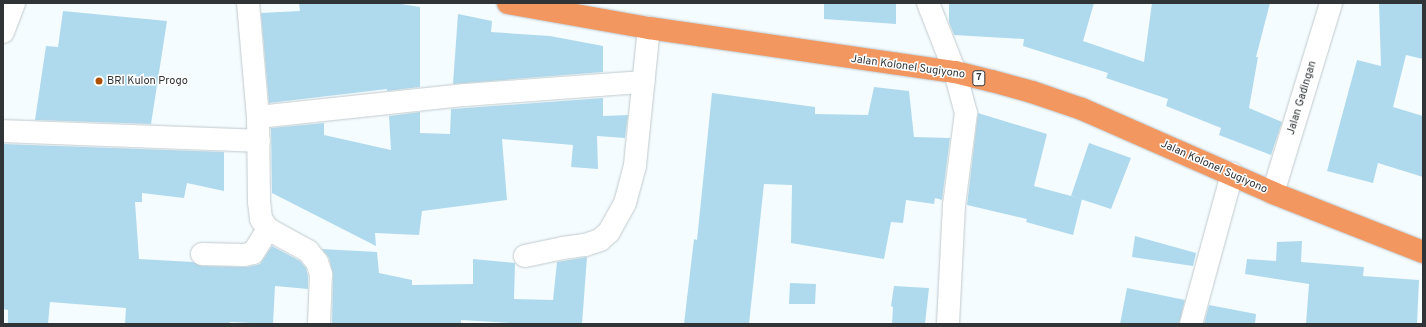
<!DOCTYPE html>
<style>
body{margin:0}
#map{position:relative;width:1426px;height:327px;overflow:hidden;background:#f5fcff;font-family:Overpass,sans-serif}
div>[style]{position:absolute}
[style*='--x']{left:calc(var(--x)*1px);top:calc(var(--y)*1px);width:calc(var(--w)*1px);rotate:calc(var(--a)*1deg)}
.building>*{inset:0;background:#afdaed}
.roads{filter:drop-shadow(0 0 1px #c1cacd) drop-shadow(0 0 1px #c1cacd)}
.minor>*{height:22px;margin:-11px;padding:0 11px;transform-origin:11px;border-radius:11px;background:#fff}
.highway>*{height:22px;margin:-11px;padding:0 11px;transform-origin:11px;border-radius:11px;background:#f39761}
.dots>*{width:11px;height:11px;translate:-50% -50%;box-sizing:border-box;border:2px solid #fff;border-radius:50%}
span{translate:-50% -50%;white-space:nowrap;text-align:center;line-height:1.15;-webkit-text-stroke:3px #fff;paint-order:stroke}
.shield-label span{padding:1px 3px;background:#fff;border:1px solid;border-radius:3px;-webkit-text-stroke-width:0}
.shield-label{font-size:10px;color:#313436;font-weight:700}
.street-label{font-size:11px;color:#313436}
.poi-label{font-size:11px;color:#313436}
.left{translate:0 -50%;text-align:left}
.frame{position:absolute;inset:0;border:4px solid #313436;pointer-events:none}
</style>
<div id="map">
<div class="building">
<i style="clip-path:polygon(299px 3px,395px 3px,420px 7px,420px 87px,387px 91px,387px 89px,269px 103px,261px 13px,300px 11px)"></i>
<i style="clip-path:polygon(824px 3px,896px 3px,896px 24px,824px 19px)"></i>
<i style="clip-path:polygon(949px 3px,1094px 3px,1083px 41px,1144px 62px,1152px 3px,1270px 3px,1256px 57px,1258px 57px,1249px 108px,1282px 122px,1271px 155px,1219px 135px,1221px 128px,1166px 106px,1168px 99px,1106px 78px,1108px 73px,1023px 46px,1024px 39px,954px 35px,949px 22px)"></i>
<i style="clip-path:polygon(1379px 3px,1423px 3px,1423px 59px,1406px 55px,1393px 107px,1423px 116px,1423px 177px,1378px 163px,1373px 183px,1327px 171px,1357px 60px,1381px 66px)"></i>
<i style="clip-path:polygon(63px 11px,167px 21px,151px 124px,35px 120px,46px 46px,58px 47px)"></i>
<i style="clip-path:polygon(458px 14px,492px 21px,491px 32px,550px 36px,603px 46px,603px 72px,453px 84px)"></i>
<i style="clip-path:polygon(874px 87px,909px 91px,914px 137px,950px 138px,942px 200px,935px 198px,934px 204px,906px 200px,903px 223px,891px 222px,884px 259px,791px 243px,792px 185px,764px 184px,749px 324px,684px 324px,694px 239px,697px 240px,712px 93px,815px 107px,815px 114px,868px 115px)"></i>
<i style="clip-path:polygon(603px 98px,603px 116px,628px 115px,625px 138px,597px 136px,598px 169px,571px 167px,573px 145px,502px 139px,507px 200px,422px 211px,419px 235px,375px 233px,376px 246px,272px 193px,271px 128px,324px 123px,324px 135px,391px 150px,389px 116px,420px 112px,420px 133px,450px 134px,451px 109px)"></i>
<i style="clip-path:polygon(978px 113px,1047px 134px,1034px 186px,1082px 199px,1073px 235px,1026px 222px,1027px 219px,967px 205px)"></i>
<i style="clip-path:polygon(1089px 143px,1131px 158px,1111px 209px,1071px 196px)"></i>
<i style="clip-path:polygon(3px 144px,224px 152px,224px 191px,187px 183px,184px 198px,142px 193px,142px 202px,135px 202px,139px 259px,193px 262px,202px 266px,247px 267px,260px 264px,272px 246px,300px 261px,306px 268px,308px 276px,308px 289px,275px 286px,273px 324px,230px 322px,229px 324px,125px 324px,126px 308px,50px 302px,48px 324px,8px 324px,8px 310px,3px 309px)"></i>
<i style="clip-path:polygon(1135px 236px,1196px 253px,1193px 266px,1132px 257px)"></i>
<i style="clip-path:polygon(1302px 241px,1301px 262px,1364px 267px,1363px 276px,1419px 280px,1417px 324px,1306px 324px,1309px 284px,1245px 274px,1247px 259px,1276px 261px,1277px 242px)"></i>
<i style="clip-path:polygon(322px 249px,377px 252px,379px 273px,412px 280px,412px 285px,473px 284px,473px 259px,515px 263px,514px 299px,553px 300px,557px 262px,587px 257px,582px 324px,524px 324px,461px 320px,461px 324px,332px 324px,333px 274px,329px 258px)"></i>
<i style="clip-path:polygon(790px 283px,816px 284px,815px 304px,789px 304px)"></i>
<i style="clip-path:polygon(894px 286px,929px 288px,925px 324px,892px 324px,893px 307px,891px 306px)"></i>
<i style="clip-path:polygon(1127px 288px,1185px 300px,1179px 324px,1120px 324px)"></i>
<i style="clip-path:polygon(1209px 305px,1256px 314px,1255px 324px,1204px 324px)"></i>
</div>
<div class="roads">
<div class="minor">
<i style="--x:248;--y:3;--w:114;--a:85"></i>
<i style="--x:258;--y:117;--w:85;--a:89.3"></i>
<i style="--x:259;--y:202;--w:17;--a:83"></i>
<i style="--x:261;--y:219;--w:12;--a:55"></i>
<i style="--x:268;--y:229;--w:46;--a:28.8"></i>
<i style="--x:308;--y:251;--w:14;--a:51"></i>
<i style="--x:317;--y:262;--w:13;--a:72"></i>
<i style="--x:321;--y:274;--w:50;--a:92.3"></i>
<i style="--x:928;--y:3;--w:74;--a:68.6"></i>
<i style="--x:955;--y:72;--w:42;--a:75"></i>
<i style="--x:966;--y:113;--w:93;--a:97.4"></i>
<i style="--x:954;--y:205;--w:119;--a:92.9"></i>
<i style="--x:3;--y:32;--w:31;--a:-69"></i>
<i style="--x:258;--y:117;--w:208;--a:-6.1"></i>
<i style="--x:465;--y:95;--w:179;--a:-4.2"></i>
<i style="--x:3;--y:131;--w:256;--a:2.2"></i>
<i style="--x:1273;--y:193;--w:199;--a:-73"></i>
<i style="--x:202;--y:254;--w:42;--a:1.4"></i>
<i style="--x:244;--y:255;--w:9;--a:-13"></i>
<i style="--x:253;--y:253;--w:28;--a:-58"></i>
<i style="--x:525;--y:256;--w:39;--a:-12"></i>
<i style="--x:563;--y:248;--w:22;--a:-8"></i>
<i style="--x:585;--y:245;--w:16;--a:-18"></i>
<i style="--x:600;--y:240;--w:12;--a:-42"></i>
<i style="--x:609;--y:232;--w:33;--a:-61"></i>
<i style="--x:625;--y:203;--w:39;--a:-75"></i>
<i style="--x:635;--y:165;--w:138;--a:-84.2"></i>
<i style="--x:1191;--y:324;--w:156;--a:-74.7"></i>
</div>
<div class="highway">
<i style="--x:508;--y:3;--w:143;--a:10.1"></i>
<i style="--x:649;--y:28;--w:309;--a:8.2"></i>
<i style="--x:955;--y:72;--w:38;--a:14"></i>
<i style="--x:992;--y:81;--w:41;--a:15.4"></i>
<i style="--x:1032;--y:92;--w:53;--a:18.8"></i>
<i style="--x:1082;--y:109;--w:209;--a:23.7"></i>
<i style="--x:1273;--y:193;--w:161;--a:21.5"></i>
</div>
</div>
<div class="dots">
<i style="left:99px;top:81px;background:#ae5000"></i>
</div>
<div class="shield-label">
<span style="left:979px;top:78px">7</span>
</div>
<div class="street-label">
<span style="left:908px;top:67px;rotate:8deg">Jalan Kolonel Sugiyono</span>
<span style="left:1302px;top:98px;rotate:-73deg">Jalan Gadingan</span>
<span style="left:1214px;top:167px;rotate:24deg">Jalan Kolonel Sugiyono</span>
</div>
<div class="poi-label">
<span class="left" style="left:107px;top:81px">BRI Kulon Progo</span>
</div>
<div class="frame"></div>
</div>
